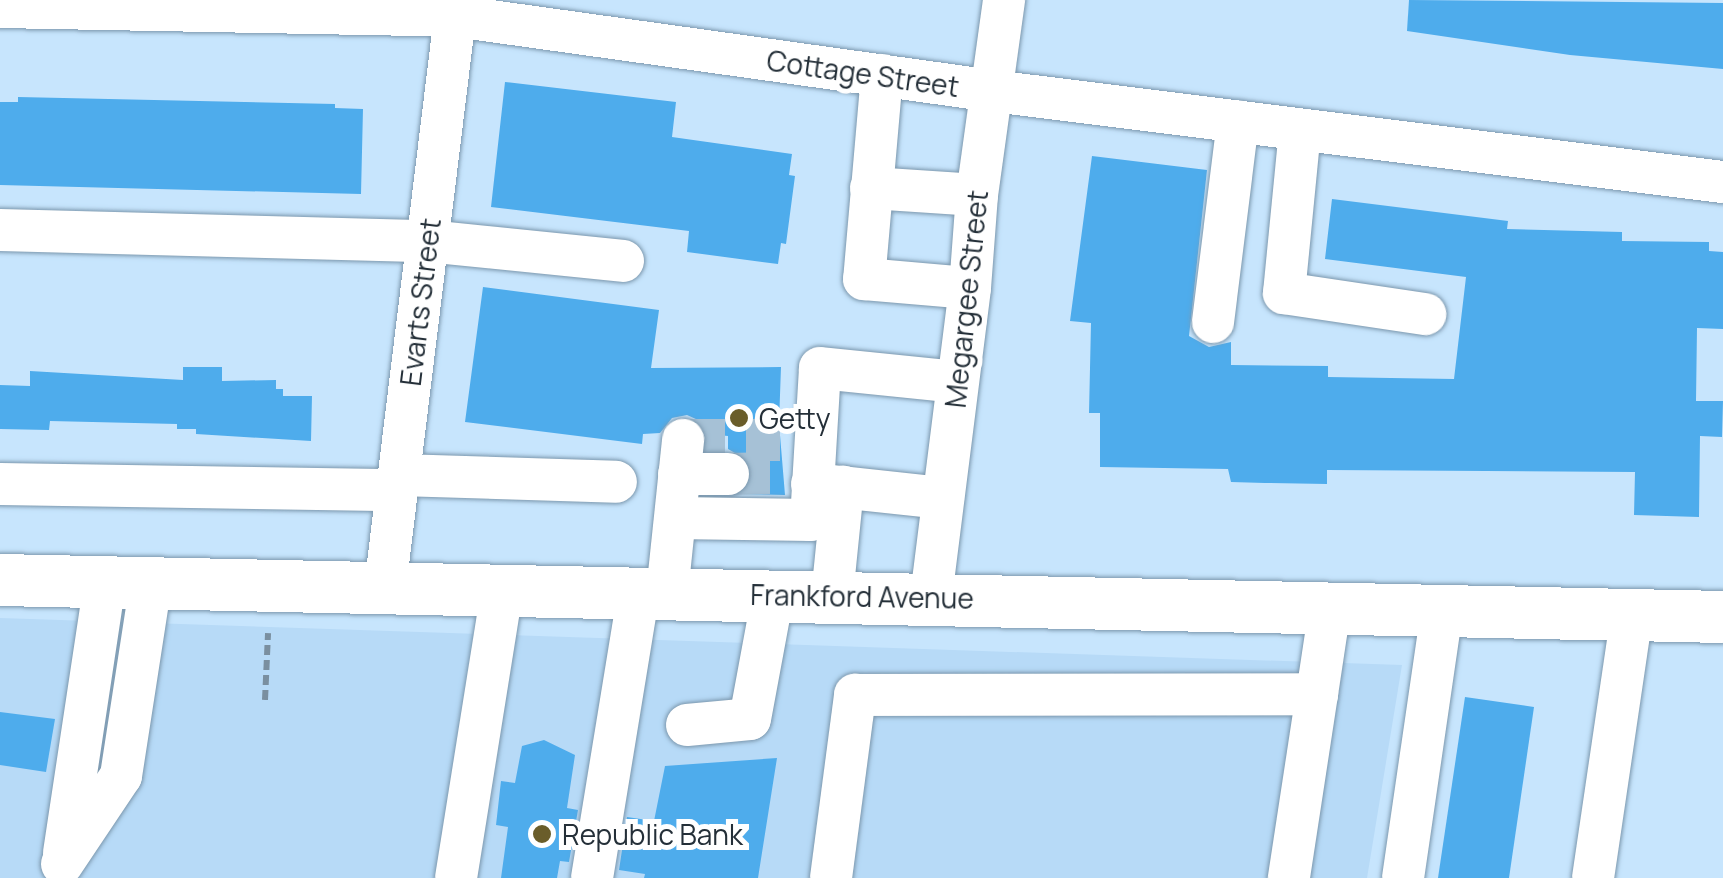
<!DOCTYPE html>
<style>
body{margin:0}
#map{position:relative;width:1723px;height:878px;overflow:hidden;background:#c7e5fd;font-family:Manrope,sans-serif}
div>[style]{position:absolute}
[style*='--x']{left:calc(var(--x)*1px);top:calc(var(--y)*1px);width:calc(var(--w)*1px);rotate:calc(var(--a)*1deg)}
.built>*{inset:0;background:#b7daf7}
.building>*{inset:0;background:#4eacec}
.minor-tunnel>*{height:42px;margin-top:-21px;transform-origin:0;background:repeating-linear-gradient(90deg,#a6c1d6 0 42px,transparent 0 63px)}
.path>*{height:6px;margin-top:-3px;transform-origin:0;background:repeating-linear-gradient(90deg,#7a8fa0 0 10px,transparent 0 15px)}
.roads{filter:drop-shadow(0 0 2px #7b97ad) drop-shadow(0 0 2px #7b97ad)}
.minor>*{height:42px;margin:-21px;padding:0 21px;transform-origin:21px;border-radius:21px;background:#fff}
.major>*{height:52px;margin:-26px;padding:0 26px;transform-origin:26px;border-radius:26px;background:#fff}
.dots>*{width:28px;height:28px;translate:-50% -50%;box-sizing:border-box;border:5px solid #fff;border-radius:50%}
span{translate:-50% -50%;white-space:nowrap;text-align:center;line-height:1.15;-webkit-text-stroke:10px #fff;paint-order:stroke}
.street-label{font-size:28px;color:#242f38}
.poi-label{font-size:28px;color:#242f38}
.left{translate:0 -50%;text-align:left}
</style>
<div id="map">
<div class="built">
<i style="clip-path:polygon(0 618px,1402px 665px,1367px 878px,0 878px)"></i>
</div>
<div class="building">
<i style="clip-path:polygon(1409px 0,1723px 3px,1723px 69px,1570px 55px,1407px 31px)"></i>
<i style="clip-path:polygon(505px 82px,676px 102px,672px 137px,792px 154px,789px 175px,795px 176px,786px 244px,781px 243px,778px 264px,687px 252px,689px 231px,491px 207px)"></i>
<i style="clip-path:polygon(18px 97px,335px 104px,335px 108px,363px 109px,361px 194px,0 185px,0 102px,18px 102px)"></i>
<i style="clip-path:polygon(1092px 156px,1207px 170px,1189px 336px,1209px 347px,1231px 342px,1231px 365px,1328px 366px,1328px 377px,1454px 379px,1466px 277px,1325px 259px,1332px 199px,1508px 221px,1507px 229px,1622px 232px,1622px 241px,1709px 242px,1709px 251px,1723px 252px,1723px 329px,1697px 328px,1696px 401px,1723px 401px,1722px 437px,1700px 436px,1699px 517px,1634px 515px,1635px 472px,1327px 470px,1327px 484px,1265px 483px,1231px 482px,1228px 469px,1100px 467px,1100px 413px,1089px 413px,1091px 323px,1070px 321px)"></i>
<i style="clip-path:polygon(483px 287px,659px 310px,651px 368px,781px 367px,779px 423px,785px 495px,742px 494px,753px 475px,749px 461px,728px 449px,728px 436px,707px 434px,698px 420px,687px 415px,672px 418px,660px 433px,643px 434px,642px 444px,465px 422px)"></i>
<i style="clip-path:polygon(183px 367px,222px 367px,222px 381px,276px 380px,276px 389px,283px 389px,283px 396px,312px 396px,311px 441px,196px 434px,196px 429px,177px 429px,177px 424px,50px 421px,49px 430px,0 429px,0 385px,30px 386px,30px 371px,183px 380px)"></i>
<i style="clip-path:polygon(1465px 697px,1534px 707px,1509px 878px,1438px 878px)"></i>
<i style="clip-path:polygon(0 712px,55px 719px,46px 772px,0 765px)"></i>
<i style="clip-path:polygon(544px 740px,575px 755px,567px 808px,578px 810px,569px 862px,560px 861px,557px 878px,501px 878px,508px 827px,496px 825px,501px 781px,515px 783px,522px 746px)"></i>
<i style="clip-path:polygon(777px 758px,758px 878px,644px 878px,645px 874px,619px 870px,627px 817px,654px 821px,665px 766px)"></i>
</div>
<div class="minor-tunnel">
<i style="--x:683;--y:440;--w:97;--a:0"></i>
<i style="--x:728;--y:474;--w:55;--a:-1"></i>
</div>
<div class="path">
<i style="--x:265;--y:700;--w:67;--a:-87.4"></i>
</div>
<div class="roads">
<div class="minor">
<i style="--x:0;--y:7;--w:455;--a:1.1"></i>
<i style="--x:455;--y:16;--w:543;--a:7.94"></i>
<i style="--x:993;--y:91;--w:736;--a:7.11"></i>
<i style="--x:882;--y:75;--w:205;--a:95"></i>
<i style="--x:864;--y:279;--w:106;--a:4.9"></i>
<i style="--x:1300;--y:130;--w:164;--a:95.6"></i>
<i style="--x:1284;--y:293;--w:143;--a:8.5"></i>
<i style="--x:871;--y:188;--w:106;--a:3.8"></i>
<i style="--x:0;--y:230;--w:427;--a:1.5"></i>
<i style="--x:427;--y:241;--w:197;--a:5.8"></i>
<i style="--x:1213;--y:322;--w:202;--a:-82.9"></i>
<i style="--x:679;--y:474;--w:49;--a:0"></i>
<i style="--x:399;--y:475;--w:217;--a:1.8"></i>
<i style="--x:0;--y:484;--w:397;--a:0.9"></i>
<i style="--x:812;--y:484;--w:132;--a:6.1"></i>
<i style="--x:676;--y:518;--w:135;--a:0.8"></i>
<i style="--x:811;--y:520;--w:152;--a:-86.6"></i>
<i style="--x:820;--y:368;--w:138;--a:5.8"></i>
<i style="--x:385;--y:588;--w:576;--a:-83.02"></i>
<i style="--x:667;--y:593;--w:154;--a:-84"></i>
<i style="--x:832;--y:596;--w:110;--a:-84.2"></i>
<i style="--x:931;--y:597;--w:311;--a:-82.8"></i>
<i style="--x:970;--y:288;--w:93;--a:-85.7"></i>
<i style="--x:977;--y:195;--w:197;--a:-82.1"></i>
<i style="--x:1317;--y:694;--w:87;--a:-81.4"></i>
<i style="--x:687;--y:725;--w:63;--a:-5.4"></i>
<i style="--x:750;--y:719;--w:126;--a:-79.5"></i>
<i style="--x:64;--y:853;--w:274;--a:-81.4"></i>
<i style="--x:62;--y:864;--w:106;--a:-56.2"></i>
<i style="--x:121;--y:776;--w:195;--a:-81.2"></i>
<i style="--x:456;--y:878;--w:292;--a:-80.9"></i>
<i style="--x:592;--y:878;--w:290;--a:-80.7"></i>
<i style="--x:831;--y:878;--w:185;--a:-82.5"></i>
<i style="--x:855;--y:695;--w:462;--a:-0.1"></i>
<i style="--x:1317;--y:694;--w:186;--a:98.7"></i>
<i style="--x:1403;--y:878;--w:271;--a:-81.7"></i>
<i style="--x:1593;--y:878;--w:266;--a:-81.6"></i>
</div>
<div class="major">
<i style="--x:0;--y:580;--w:1723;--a:1.23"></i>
</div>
</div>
<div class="dots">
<i style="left:739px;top:418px;background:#6a5d2a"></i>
<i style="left:542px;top:834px;background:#6a5d2a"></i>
</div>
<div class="street-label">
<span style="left:863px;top:73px;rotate:8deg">Cottage Street</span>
<span style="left:966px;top:299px;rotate:-84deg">Megargee Street</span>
<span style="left:420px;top:302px;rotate:-83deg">Evarts Street</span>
<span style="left:862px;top:596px;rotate:1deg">Frankford Avenue</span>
</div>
<div class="poi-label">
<span class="left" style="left:759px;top:418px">Getty</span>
<span class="left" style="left:562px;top:834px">Republic Bank</span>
</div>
</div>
